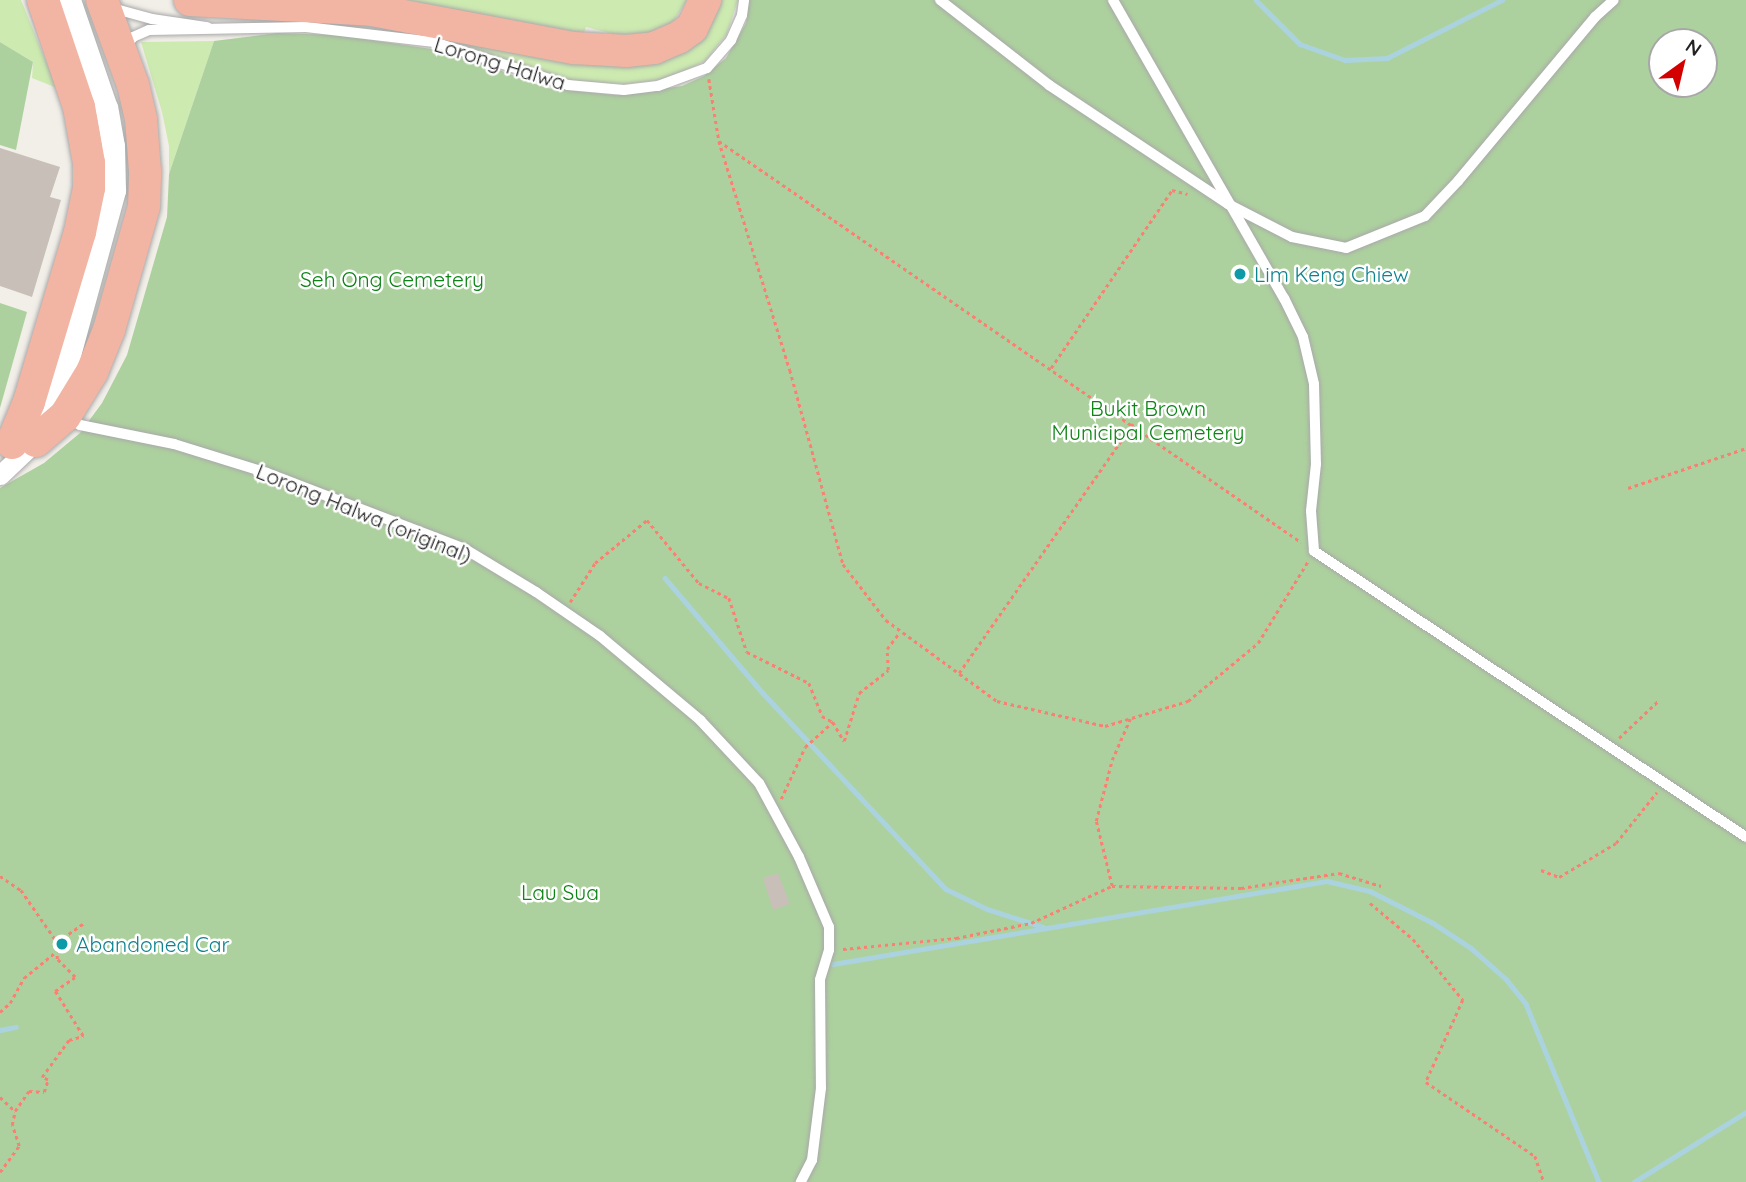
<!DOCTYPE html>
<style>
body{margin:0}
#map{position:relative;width:1746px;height:1182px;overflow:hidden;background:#f2efe9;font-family:Quicksand,sans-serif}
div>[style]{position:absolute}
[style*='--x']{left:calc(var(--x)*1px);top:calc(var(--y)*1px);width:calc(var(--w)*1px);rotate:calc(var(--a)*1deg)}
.grass>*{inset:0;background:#cdebb0}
.forest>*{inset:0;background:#add19e}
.stream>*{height:4.5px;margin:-2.25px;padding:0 2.25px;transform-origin:2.25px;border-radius:2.25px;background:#aad3df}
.building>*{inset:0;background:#c7bfb8}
.path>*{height:2.5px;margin-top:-1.25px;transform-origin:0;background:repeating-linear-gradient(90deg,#fa8072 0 3.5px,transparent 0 7px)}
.roads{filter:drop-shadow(0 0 2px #a9a9a9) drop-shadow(0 0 2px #a9a9a9)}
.service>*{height:10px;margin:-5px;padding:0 5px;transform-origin:5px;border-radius:5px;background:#fff}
.minor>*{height:19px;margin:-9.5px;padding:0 9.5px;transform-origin:9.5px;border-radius:9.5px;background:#fff}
.tertiary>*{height:23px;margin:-11.5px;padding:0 11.5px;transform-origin:11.5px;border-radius:11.5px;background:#fff}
.trunk>*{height:32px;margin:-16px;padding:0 16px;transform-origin:16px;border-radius:16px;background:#f2b4a3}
.dots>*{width:19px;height:19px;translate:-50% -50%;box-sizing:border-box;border:4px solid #fff;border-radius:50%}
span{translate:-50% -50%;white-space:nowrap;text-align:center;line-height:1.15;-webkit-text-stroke:5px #fff;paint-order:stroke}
.street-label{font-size:21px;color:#222}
.culture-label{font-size:21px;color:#0d838f}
.left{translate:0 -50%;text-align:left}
.park-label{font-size:21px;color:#0c8416}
.north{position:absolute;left:1648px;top:28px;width:70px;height:70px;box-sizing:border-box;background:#fff;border:2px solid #a7a7a7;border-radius:50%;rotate:34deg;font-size:19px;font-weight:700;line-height:28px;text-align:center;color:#222}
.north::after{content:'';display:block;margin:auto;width:24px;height:32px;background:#d40000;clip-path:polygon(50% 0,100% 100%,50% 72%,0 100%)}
</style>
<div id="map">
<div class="grass">
<i style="clip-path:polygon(0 0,21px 0,57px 88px,32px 78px,33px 62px,0 42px)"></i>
<i style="clip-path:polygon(392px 0,687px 0,673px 23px,658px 33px,617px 35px,586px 27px,583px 36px)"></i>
<i style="clip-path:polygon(714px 0,738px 0,727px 34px,705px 61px,668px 79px,625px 84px,574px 81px,545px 74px,450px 40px,579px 64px,582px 56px,623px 58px)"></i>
<i style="clip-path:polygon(214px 41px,169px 174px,169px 146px,162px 112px,141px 42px)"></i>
</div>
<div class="forest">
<i style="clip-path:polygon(evenodd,749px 0,1746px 0,1746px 1182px,0 1182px,0 488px,44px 463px,80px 433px,102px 403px,127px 355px,167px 217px,169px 174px,214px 41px,277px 33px,337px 35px,452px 52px,546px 88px,615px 95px,682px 86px,704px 76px,726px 58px,746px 23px,749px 0,1662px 42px,1704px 42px,1704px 84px,1662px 84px,1662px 42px)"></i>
<i style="clip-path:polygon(0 42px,33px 62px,16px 150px,0 145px)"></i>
<i style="clip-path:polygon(0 303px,27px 312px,0 408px)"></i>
</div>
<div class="stream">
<i style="--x:1256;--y:0;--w:62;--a:45"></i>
<i style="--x:1300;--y:44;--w:48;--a:19.6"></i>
<i style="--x:1345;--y:60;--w:42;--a:-2.7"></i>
<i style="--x:1387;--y:58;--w:129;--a:-26.8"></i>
<i style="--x:665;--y:578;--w:151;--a:49.6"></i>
<i style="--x:763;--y:693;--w:268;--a:47"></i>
<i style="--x:946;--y:889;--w:46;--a:26"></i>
<i style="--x:987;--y:909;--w:59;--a:17.8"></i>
<i style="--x:833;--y:964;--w:501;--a:-9.54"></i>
<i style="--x:1327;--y:881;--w:44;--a:13.1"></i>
<i style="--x:1370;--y:891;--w:71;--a:26.9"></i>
<i style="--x:1433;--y:923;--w:45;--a:33.3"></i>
<i style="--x:1471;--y:948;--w:47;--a:41.5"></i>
<i style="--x:1506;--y:979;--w:32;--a:51"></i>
<i style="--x:1526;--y:1004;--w:192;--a:67.7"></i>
<i style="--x:0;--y:1030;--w:16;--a:-11"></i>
<i style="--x:1634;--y:1182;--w:132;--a:-32"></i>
</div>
<div class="building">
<i style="clip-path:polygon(0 148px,60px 167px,50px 197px,61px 200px,32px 297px,0 286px)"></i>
<i style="clip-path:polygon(778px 873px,790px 904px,773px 910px,763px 878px)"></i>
</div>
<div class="path">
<i style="--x:709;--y:79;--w:63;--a:80.8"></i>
<i style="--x:719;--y:141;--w:240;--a:72.8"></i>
<i style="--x:790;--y:370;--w:201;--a:74.7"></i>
<i style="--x:843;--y:564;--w:71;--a:52.5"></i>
<i style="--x:886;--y:620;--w:137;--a:36.1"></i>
<i style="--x:997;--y:701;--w:111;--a:13"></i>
<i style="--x:1105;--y:726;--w:87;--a:-16.8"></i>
<i style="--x:1188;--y:701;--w:91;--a:-39.6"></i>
<i style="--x:1258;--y:643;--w:96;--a:-58.6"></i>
<i style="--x:719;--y:141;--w:707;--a:34.57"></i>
<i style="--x:1051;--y:368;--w:215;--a:-55.8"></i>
<i style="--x:1172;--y:190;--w:16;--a:14"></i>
<i style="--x:1628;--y:488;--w:125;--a:-18.7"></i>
<i style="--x:570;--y:602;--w:46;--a:-57.3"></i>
<i style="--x:595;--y:563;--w:67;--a:-39.6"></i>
<i style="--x:647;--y:520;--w:82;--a:50.5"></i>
<i style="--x:699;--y:583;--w:34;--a:27"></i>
<i style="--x:729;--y:598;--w:57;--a:71.6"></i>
<i style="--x:747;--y:652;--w:69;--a:26.6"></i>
<i style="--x:809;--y:683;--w:35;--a:68"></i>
<i style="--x:822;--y:716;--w:13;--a:29"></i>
<i style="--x:833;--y:722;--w:22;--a:60"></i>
<i style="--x:844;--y:741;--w:50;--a:-72.6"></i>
<i style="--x:859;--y:693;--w:37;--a:-38"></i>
<i style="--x:888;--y:670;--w:21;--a:-93"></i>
<i style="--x:887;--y:649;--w:21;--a:-53"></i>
<i style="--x:959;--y:673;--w:304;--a:-55.1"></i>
<i style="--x:1619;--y:738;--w:55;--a:-43.5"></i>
<i style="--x:781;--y:799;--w:57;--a:-65.2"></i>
<i style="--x:805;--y:747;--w:38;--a:-42"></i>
<i style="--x:1541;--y:870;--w:19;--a:21"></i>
<i style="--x:1559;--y:877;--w:66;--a:-30.8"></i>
<i style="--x:1616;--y:843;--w:65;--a:-51.2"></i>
<i style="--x:0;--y:876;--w:25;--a:34"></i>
<i style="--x:21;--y:890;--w:63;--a:55.3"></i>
<i style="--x:1112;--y:886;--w:67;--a:-103.8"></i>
<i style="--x:1096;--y:821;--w:63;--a:-75.3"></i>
<i style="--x:1112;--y:760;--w:45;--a:-66.3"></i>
<i style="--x:1370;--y:903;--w:56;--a:39.9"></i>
<i style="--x:1413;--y:939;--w:79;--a:50.7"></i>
<i style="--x:1463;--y:1000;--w:90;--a:114.3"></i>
<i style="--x:1426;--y:1082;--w:132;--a:34.2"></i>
<i style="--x:1535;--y:1156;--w:28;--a:71"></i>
<i style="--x:843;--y:949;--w:114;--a:-5.6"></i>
<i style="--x:956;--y:938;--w:76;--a:-11.3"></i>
<i style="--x:1031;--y:923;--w:89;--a:-24.6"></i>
<i style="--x:1112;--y:886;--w:129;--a:0.9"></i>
<i style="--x:1241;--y:888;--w:99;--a:-8.7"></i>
<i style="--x:1339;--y:873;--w:44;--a:17.2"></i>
<i style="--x:0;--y:1012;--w:13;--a:-42"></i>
<i style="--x:10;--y:1003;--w:29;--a:-61"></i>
<i style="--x:24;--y:978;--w:43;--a:-39.3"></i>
<i style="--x:0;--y:1097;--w:21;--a:43"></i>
<i style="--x:0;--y:1172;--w:32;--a:-54"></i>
<i style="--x:19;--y:1146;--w:22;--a:-108"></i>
<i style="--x:12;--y:1125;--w:14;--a:-78"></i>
<i style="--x:15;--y:1111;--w:24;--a:-55"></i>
<i style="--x:29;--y:1091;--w:15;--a:4"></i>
<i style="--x:44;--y:1092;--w:13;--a:-72"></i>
<i style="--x:48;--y:1080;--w:7;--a:-153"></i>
<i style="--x:42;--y:1077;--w:46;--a:-53.9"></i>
<i style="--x:69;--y:1040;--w:15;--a:-16"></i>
<i style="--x:83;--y:1036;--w:53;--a:-121.9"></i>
<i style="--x:55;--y:991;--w:24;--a:-35"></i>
<i style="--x:75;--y:977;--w:25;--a:-135"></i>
<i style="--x:57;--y:959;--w:17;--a:-90"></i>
<i style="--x:57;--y:942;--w:32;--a:-35"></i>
</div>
<div class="roads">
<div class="service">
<i style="--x:940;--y:0;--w:138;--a:37.9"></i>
<i style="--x:1049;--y:85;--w:215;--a:33.6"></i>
<i style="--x:1228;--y:204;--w:72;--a:27.3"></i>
<i style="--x:1292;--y:237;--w:55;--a:11.5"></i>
<i style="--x:1346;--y:248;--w:85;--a:-22.1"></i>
<i style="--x:1425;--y:216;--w:48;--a:-46.7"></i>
<i style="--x:1458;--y:181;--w:214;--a:-50.1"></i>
<i style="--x:1595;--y:17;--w:25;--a:-42"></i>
<i style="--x:1113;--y:0;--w:344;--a:60.2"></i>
<i style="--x:1284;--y:298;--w:43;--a:64"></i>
<i style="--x:1303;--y:337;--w:48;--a:76.8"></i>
<i style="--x:1314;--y:384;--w:80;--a:88.6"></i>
<i style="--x:1316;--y:464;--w:47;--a:96.1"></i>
<i style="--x:1311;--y:511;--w:40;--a:85.7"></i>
<i style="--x:1314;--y:551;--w:518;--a:33.51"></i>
<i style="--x:112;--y:8;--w:41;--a:15.4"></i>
<i style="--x:152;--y:19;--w:56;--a:8.3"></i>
<i style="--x:126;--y:46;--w:11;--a:-52"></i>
<i style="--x:133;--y:37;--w:17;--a:-24"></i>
<i style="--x:149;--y:30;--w:157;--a:-1.1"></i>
<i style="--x:306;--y:27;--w:129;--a:6.7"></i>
<i style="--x:434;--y:42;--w:141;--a:17.8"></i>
<i style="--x:568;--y:85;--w:56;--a:5.1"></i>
<i style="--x:624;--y:90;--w:34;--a:-7"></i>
<i style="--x:658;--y:86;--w:52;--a:-20.2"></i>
<i style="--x:707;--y:68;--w:37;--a:-49"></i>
<i style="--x:731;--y:40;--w:27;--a:-66"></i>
<i style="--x:742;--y:15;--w:15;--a:-82"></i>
<i style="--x:67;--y:418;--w:15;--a:28"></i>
<i style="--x:80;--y:425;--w:96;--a:11.4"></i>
<i style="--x:174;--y:444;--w:97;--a:17.3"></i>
<i style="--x:267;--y:473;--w:212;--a:21"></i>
<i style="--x:465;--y:549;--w:83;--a:31.2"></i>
<i style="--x:536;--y:592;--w:78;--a:34.5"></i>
<i style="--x:600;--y:636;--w:131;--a:40"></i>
<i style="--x:700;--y:720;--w:86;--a:46.9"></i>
<i style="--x:759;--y:783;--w:84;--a:61.6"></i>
<i style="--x:799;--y:857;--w:76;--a:66.8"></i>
<i style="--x:829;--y:927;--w:23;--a:90"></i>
<i style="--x:829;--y:950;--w:31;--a:107"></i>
<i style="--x:820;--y:980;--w:108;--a:89.5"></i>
<i style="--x:821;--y:1088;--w:73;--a:97.1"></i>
<i style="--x:812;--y:1160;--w:25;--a:117"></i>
</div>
<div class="minor">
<i style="--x:0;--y:475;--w:50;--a:-43.4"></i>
</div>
<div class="tertiary">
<i style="--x:23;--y:435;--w:11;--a:-38"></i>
<i style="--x:32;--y:428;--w:39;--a:-60"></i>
<i style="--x:52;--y:394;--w:43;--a:-66.4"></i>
<i style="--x:69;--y:355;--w:171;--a:-74.7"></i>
<i style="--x:114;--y:190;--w:44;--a:-91.3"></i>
<i style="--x:113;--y:146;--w:39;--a:-100"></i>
<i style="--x:106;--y:108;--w:114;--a:-108.9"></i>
</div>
<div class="trunk">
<i style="--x:190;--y:0;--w:182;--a:3.1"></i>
<i style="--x:372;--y:10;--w:206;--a:10.7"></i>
<i style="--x:574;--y:48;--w:53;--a:3.2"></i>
<i style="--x:627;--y:51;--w:27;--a:-6"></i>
<i style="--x:654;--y:48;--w:26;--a:-23"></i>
<i style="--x:678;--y:38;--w:17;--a:-36"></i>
<i style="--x:692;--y:28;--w:31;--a:-65"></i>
<i style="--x:36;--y:441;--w:38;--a:-41"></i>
<i style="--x:65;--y:416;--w:52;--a:-58.5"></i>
<i style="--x:92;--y:372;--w:45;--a:-68"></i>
<i style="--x:109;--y:330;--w:129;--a:-74.2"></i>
<i style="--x:144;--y:206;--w:35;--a:-88"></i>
<i style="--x:145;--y:171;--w:52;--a:-94.4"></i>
<i style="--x:141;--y:119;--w:35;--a:-103"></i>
<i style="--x:133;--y:85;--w:90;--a:-110"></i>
<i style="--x:12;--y:443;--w:44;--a:-67.5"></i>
<i style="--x:29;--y:402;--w:177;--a:-73.3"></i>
<i style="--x:80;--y:232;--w:45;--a:-78.4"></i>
<i style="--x:89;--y:188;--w:25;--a:-90"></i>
<i style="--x:89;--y:163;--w:57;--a:-100.1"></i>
<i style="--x:79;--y:107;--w:113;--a:-108.6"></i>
</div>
</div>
<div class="dots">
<i style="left:1240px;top:274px;background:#0f9aa8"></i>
<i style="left:62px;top:944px;background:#0f9aa8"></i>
</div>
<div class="street-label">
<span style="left:500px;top:63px;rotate:17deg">Lorong Halwa</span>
<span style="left:364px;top:513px;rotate:22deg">Lorong Halwa (original)</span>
</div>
<div class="culture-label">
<span class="left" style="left:1254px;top:274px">Lim Keng Chiew</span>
<span class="left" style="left:76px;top:944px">Abandoned Car</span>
</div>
<div class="park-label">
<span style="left:392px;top:279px">Seh Ong Cemetery</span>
<span style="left:1148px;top:420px">Bukit Brown<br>Municipal Cemetery</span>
<span style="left:560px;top:892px">Lau Sua</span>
</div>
<div class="north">N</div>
</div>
